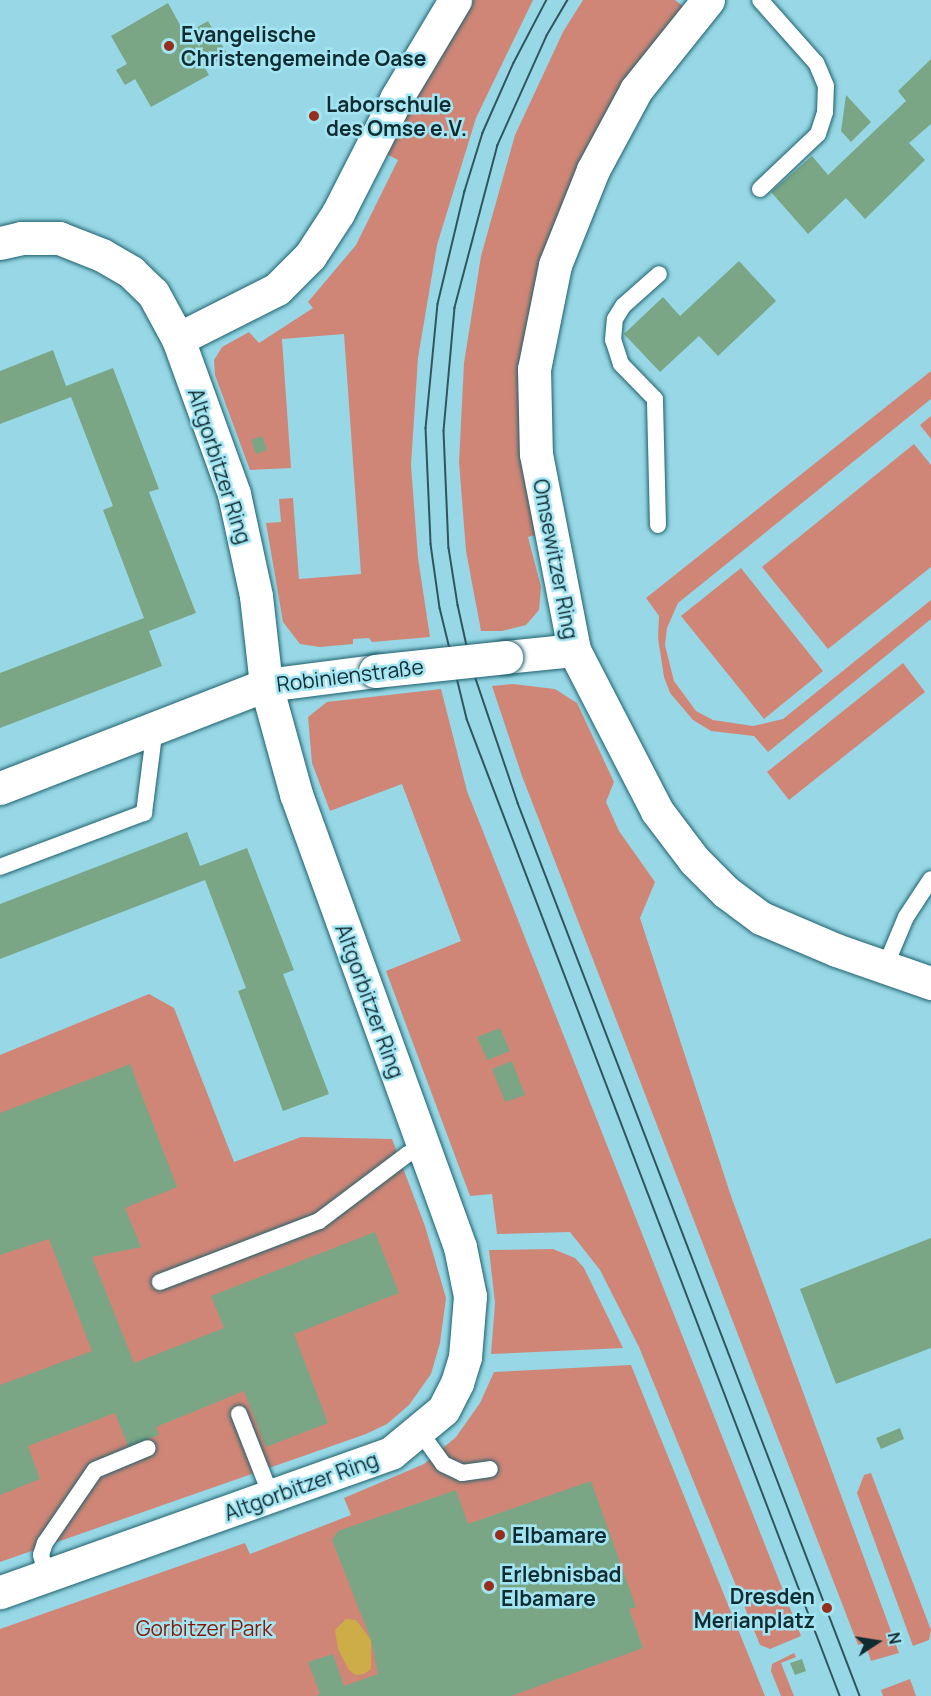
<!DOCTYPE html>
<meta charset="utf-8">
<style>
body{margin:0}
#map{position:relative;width:931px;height:1696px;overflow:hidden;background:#98d8e6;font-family:Manrope,sans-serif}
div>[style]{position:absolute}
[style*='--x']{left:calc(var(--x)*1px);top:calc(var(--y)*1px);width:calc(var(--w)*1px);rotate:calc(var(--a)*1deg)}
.green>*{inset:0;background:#d08677}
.water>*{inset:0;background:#ccad47}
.building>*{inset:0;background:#7aa685}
.roads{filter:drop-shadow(0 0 2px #1e616d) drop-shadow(0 0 2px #1e616d)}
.lane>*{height:16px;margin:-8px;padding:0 8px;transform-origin:8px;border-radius:8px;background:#fff}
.street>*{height:33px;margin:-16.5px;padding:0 16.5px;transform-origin:16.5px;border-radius:16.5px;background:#fff}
.tram>*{height:1.5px;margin:-0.75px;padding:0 0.75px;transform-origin:0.75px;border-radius:0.75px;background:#31555c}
.bridges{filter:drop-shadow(0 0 2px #1e616d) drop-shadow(0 0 2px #1e616d)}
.street-bridge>*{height:33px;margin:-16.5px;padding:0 16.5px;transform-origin:16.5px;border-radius:16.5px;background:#fff}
.dots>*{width:16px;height:16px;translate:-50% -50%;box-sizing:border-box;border:3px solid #a4e5f3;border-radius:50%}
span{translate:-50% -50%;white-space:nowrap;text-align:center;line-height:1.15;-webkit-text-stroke:5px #a4e5f3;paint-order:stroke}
.poi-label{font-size:21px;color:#112c31;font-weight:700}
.left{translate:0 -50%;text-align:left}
.right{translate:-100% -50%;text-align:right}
.street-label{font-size:21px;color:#112c31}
.park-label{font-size:21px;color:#891906}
.north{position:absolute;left:847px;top:1612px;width:60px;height:60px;-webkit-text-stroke:4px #a4e5f3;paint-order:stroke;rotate:78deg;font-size:16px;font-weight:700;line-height:24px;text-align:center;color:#112c31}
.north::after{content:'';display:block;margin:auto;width:21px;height:27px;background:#112c31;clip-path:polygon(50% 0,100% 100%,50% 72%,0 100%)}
</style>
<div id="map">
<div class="green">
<i style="clip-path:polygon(470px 0,533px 0,476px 118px,437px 245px,418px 358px,411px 465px,418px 558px,430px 637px,372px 642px,369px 638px,353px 639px,353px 644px,320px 647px,300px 644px,283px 622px,266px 523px,281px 522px,279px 499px,293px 498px,299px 579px,361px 574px,344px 334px,282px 339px,291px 468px,250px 470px,215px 375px,214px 360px,222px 347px,249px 332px,259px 343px,313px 308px,308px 302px,356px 245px,398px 160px,383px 152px)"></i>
<i style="clip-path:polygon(583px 0,675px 0,684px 7px,538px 273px,538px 534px,528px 537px,541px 587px,539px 610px,526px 625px,502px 631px,481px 631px,466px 551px,459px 462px,464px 363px,481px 256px,515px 135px,563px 32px)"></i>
<i style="clip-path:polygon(931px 371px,931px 399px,678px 603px,667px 628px,665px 645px,674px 681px,696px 711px,713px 720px,753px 726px,783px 719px,931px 600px,931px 619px,768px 752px,754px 736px,711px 731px,693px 720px,670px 693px,664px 677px,658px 638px,659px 616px,646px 598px)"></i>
<i style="clip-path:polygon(931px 416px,931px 439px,920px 425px)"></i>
<i style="clip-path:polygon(914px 444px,931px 465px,931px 567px,828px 649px,762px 567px)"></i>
<i style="clip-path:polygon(741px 568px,823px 671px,764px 719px,681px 616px)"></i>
<i style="clip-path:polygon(903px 663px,925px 692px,789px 800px,767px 772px)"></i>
<i style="clip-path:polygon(513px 684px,555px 689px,577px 703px,614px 782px,606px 802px,619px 831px,655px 882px,640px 918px,732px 1199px,899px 1653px,871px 1661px,865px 1643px,858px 1645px,522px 776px,492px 686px)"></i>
<i style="clip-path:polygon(441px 689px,467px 791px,801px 1636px,770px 1649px,760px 1645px,639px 1347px,600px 1270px,570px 1232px,497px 1234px,492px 1194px,470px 1196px,386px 971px,461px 941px,402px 784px,330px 811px,312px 763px,308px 717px,327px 702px)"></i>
<i style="clip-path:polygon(149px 994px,174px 1008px,234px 1162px,301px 1137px,392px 1139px,425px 1226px,446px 1298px,440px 1343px,431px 1374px,409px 1405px,387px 1424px,366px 1434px,0 1562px,0 1055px)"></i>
<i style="clip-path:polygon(553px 1249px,575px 1258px,584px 1268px,623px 1348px,491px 1354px,495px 1303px,489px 1250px)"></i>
<i style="clip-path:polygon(631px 1365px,765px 1696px,0 1696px,0 1629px,245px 1543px,250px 1554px,351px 1515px,344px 1498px,424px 1464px,456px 1437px,480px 1403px,494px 1372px)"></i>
<i style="clip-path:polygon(871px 1473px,931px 1630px,929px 1640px,913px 1646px,857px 1493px,864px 1475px)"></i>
<i style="clip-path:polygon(794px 1653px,796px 1657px,781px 1663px,794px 1696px,781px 1696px,771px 1671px,772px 1664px)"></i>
<i style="clip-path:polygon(910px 1679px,916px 1696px,883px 1696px,881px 1690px)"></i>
</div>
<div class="water">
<i style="clip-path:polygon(346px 1619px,356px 1620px,371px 1640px,371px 1669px,364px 1674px,356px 1675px,349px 1670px,338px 1649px,335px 1630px)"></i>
</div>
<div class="building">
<i style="clip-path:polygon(168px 3px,185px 34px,208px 21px,228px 55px,205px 68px,209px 75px,151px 107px,135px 79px,125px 85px,116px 70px,127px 64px,111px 36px)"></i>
<i style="clip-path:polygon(931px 59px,931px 124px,909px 143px,925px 160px,865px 219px,846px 198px,808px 234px,771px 192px,812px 156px,828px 175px,906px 101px,898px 91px)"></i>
<i style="clip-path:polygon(846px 95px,871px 122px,851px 142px,841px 131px)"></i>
<i style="clip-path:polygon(739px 261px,776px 301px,718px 356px,699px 336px,660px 372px,624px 334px,663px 297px,680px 316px)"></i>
<i style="clip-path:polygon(53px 350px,66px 386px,113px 368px,159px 489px,149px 492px,196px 613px,149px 631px,162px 666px,0 728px,0 673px,144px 618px,103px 510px,113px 506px,71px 397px,0 424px,0 371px)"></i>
<i style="clip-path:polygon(262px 436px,267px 450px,256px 454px,251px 440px)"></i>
<i style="clip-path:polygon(187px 832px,200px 866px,247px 848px,294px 970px,283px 974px,329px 1094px,283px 1111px,238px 991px,246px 988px,205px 880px,0 959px,0 904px)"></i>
<i style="clip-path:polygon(500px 1028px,510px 1051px,487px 1060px,477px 1037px)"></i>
<i style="clip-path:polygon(512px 1061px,525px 1095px,505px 1102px,492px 1069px)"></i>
<i style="clip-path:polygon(130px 1064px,177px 1187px,125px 1208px,141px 1247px,92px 1257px,134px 1363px,224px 1328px,211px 1296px,375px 1232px,399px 1293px,294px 1334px,328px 1423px,266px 1447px,244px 1391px,156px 1427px,159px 1435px,128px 1446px,115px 1413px,28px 1446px,40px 1479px,0 1495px,0 1385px,92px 1351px,49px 1239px,0 1255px,0 1113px)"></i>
<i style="clip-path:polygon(931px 1238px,931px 1348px,836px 1384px,800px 1289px)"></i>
<i style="clip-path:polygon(900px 1428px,904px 1439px,881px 1449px,876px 1438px)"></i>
<i style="clip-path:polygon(591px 1481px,636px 1607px,629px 1609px,643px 1648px,511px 1696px,316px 1696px,320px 1694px,308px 1662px,333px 1654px,344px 1686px,378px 1674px,371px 1640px,332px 1540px,338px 1531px,456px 1490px,468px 1524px)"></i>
<i style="clip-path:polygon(802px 1659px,806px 1671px,795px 1675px,790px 1663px)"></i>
</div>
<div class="roads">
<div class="lane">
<i style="--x:760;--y:189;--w:80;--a:-43.5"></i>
<i style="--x:818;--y:134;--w:23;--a:-72"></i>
<i style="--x:825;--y:112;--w:26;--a:-88"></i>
<i style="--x:826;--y:86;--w:25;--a:-113"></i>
<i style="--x:816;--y:63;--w:84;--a:-131.6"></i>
<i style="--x:658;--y:525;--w:126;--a:-91.4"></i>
<i style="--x:655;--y:399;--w:49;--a:-134.2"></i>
<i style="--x:621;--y:364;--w:25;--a:-108"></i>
<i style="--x:613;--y:340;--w:21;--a:-85"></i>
<i style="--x:615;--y:319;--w:15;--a:-58"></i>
<i style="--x:623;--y:306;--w:48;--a:-41.6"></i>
<i style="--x:0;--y:867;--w:154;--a:-20.6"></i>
<i style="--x:144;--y:813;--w:87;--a:-82.7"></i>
<i style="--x:885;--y:967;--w:54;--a:-67.2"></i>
<i style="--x:906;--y:917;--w:45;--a:-56.7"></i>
<i style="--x:160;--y:1282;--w:170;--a:-21"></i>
<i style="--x:319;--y:1221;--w:111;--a:-37"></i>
<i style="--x:408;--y:1154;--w:16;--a:-22"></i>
<i style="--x:239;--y:1414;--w:90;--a:68.6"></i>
<i style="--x:420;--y:1432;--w:39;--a:54"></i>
<i style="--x:443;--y:1464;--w:21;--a:25"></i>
<i style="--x:462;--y:1473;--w:28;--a:-8"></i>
<i style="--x:46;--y:1576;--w:22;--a:-103"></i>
<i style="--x:41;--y:1555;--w:13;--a:-72"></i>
<i style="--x:45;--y:1543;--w:88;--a:-55.6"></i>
<i style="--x:95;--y:1470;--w:57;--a:-22.5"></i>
</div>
<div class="street">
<i style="--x:708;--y:0;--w:115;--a:128.7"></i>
<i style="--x:636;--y:90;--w:91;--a:118.3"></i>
<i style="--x:593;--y:170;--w:102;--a:111.8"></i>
<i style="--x:555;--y:265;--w:106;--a:101.4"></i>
<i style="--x:534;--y:369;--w:85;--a:88.7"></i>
<i style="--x:536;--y:454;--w:200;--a:79"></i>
<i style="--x:574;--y:650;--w:181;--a:62.7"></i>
<i style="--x:657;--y:811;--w:61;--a:52.9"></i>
<i style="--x:694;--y:860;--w:45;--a:45"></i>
<i style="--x:726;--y:892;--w:44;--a:36.6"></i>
<i style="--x:761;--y:918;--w:82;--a:23.1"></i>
<i style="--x:836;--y:950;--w:101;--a:19.2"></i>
<i style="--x:0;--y:243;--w:22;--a:-13"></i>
<i style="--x:21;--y:238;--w:38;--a:0"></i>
<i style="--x:59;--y:238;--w:46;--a:21.6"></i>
<i style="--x:102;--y:255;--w:34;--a:30"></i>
<i style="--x:131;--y:272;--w:30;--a:44"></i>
<i style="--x:153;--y:293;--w:52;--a:61.5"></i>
<i style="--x:178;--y:339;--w:165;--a:70.1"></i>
<i style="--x:234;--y:494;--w:104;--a:77.8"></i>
<i style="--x:256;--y:596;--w:90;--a:83.6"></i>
<i style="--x:266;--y:685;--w:113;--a:74.6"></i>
<i style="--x:296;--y:794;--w:482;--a:70.1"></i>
<i style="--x:460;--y:1247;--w:50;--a:78.5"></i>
<i style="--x:470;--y:1296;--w:61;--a:94.7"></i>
<i style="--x:465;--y:1357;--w:27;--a:107"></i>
<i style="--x:457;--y:1383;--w:30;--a:117"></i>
<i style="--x:443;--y:1410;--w:67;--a:140.4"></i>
<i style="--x:391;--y:1453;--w:415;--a:160.4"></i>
<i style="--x:178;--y:339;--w:111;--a:-26.8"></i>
<i style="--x:277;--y:289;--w:47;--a:-45"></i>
<i style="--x:310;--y:256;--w:51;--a:-56.9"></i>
<i style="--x:338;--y:213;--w:130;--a:-63"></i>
<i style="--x:397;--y:97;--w:113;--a:-59.1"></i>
<i style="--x:506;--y:657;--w:68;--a:-5.9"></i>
<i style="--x:0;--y:788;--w:285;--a:-21.2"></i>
<i style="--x:266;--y:685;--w:110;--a:-7.3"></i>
</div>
</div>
<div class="tram">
<i style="--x:547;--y:0;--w:71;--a:117.6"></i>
<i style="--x:514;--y:63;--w:77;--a:113.9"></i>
<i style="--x:483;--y:133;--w:61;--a:107.2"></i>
<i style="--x:465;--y:191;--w:116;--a:103.4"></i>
<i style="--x:438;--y:304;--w:125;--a:95.5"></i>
<i style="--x:426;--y:428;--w:116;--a:87.5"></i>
<i style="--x:431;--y:544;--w:65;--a:82"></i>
<i style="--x:440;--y:608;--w:114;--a:76.3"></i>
<i style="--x:467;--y:719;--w:1046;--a:69.1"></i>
<i style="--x:568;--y:0;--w:42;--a:120.3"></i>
<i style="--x:547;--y:36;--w:120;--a:114.2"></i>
<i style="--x:498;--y:145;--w:169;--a:104.8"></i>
<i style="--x:455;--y:308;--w:123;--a:95.1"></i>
<i style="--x:444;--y:431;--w:117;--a:87.6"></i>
<i style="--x:449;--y:548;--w:58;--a:81"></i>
<i style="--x:458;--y:605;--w:60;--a:77.6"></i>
<i style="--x:471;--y:664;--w:147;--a:71.3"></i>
<i style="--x:518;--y:803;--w:956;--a:69.04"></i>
</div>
<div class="bridges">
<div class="street-bridge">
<i style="--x:375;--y:671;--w:132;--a:-6.1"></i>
</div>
</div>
<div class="dots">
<i style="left:169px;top:46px;background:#972d1b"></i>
<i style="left:314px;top:116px;background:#972d1b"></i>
<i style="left:500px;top:1535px;background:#972d1b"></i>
<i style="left:489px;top:1586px;background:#972d1b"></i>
<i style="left:827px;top:1608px;background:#972d1b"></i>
</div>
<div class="poi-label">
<span class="left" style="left:181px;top:46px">Evangelische<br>Christengemeinde Oase</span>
<span class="left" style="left:326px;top:116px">Laborschule<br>des Omse e.V.</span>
<span class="left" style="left:512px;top:1535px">Elbamare</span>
<span class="left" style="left:501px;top:1586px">Erlebnisbad<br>Elbamare</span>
<span class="right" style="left:815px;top:1608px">Dresden<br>Merianplatz</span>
</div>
<div class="street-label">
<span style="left:220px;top:466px;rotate:72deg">Altgorbitzer Ring</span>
<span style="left:556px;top:559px;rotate:79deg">Omsewitzer Ring</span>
<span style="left:350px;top:675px;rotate:-7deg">Robinienstraße</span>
<span style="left:370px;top:1001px;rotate:70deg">Altgorbitzer Ring</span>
<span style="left:301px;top:1486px;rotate:-20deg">Altgorbitzer Ring</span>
</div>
<div class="park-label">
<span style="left:204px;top:1628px">Gorbitzer Park</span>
</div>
<div class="north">N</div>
</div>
